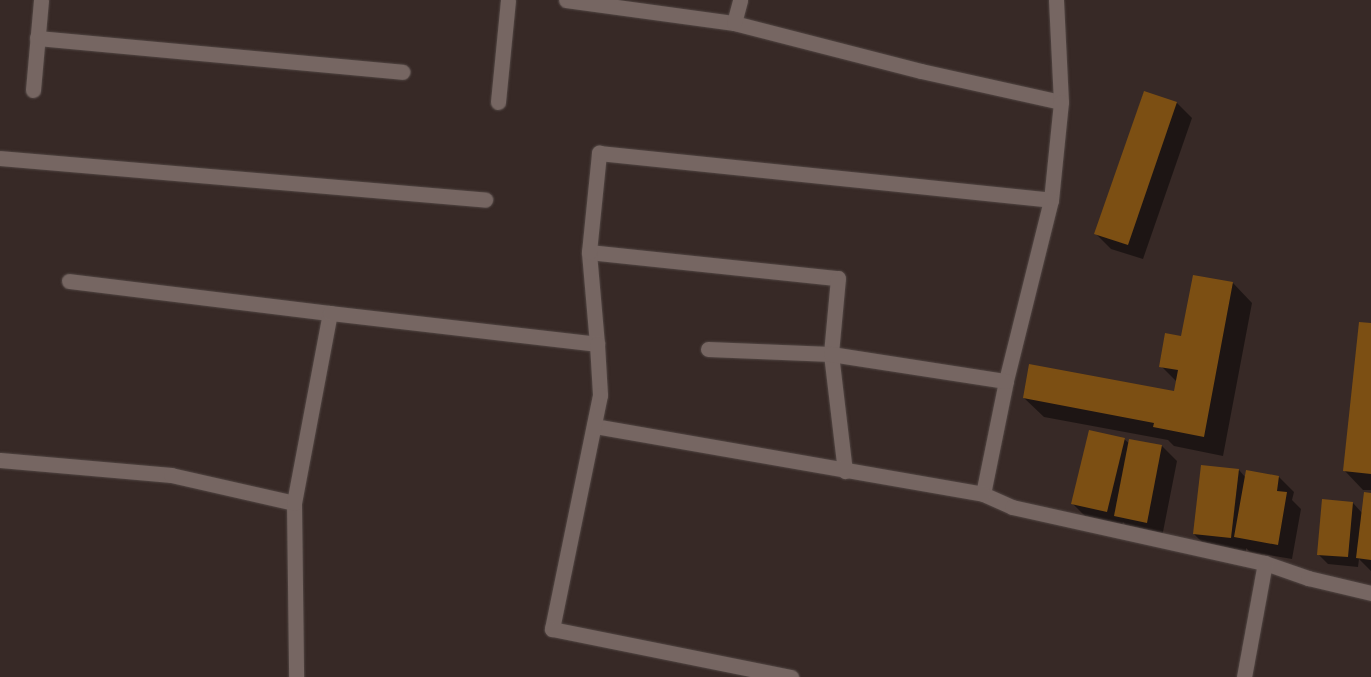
<!DOCTYPE html>
<style>
body{margin:0}
#map{position:relative;width:1371px;height:677px;overflow:hidden;background:#372926;font-family:"Asap Condensed",sans-serif}
div>[style]{position:absolute}
[style*='--x']{left:calc(var(--x)*1px);top:calc(var(--y)*1px);width:calc(var(--w)*1px);rotate:calc(var(--a)*1deg)}
.shadow>*{inset:0;background:#0007}
.building>*{inset:0;background:#7c4f13}
.roads{filter:drop-shadow(0 0 1px #514643) drop-shadow(0 0 1px #514643)}
.street>*{height:15px;margin:-7.5px;padding:0 7.5px;transform-origin:7.5px;border-radius:7.5px;background:#766662}
span{translate:-50% -50%;white-space:nowrap;text-align:center;line-height:1.15;-webkit-text-stroke:4px #372926;paint-order:stroke}
</style>
<div id="map">
<div class="shadow">
<i style="clip-path:polygon(1144px 92px,1177px 103px,1192px 118px,1143px 259px,1111px 249px,1096px 234px)"></i>
<i style="clip-path:polygon(1233px 283px,1252px 303px,1223px 456px,1174px 446px,1168px 440px,1044px 417px,1024px 398px,1175px 393px,1177px 382px,1161px 366px,1182px 338px)"></i>
<i style="clip-path:polygon(1371px 325px,1371px 490px,1363px 490px,1344px 470px)"></i>
<i style="clip-path:polygon(1124px 439px,1130px 444px,1162px 446px,1177px 461px,1162px 537px,1131px 531px,1123px 522px,1122px 526px,1087px 518px,1072px 503px)"></i>
<i style="clip-path:polygon(1239px 470px,1246px 478px,1279px 477px,1294px 492px,1292px 500px,1301px 509px,1292px 559px,1250px 552px,1246px 548px,1246px 553px,1209px 549px,1194px 534px)"></i>
<i style="clip-path:polygon(1371px 494px,1371px 571px,1359px 559px,1358px 567px,1328px 564px,1318px 554px,1353px 503px,1363px 514px)"></i>
</div>
<div class="building">
<i style="clip-path:polygon(1144px 91px,1177px 102px,1128px 245px,1094px 234px)"></i>
<i style="clip-path:polygon(1193px 275px,1233px 282px,1204px 437px,1153px 427px,1154px 423px,1023px 398px,1029px 364px,1174px 391px,1178px 370px,1159px 367px,1165px 333px,1181px 336px)"></i>
<i style="clip-path:polygon(1359px 322px,1371px 323px,1371px 474px,1343px 471px)"></i>
<i style="clip-path:polygon(1089px 430px,1125px 438px,1107px 512px,1071px 504px)"></i>
<i style="clip-path:polygon(1129px 439px,1162px 445px,1147px 523px,1114px 516px)"></i>
<i style="clip-path:polygon(1201px 465px,1239px 469px,1231px 538px,1193px 534px)"></i>
<i style="clip-path:polygon(1246px 470px,1279px 476px,1277px 491px,1287px 492px,1278px 545px,1234px 537px)"></i>
<i style="clip-path:polygon(1364px 492px,1371px 493px,1371px 560px,1356px 558px)"></i>
<i style="clip-path:polygon(1322px 499px,1353px 502px,1348px 557px,1317px 555px)"></i>
</div>
<div class="roads">
<div class="street">
<i style="--x:566;--y:0;--w:170;--a:7.8"></i>
<i style="--x:734;--y:23;--w:193;--a:14.4"></i>
<i style="--x:921;--y:71;--w:143;--a:12.5"></i>
<i style="--x:1056;--y:0;--w:102;--a:87.2"></i>
<i style="--x:1061;--y:102;--w:99;--a:95.8"></i>
<i style="--x:1051;--y:200;--w:187;--a:104"></i>
<i style="--x:1006;--y:381;--w:115;--a:101.5"></i>
<i style="--x:983;--y:494;--w:32;--a:24"></i>
<i style="--x:1012;--y:507;--w:259;--a:12.5"></i>
<i style="--x:1265;--y:563;--w:46;--a:19.2"></i>
<i style="--x:1308;--y:578;--w:65;--a:13.4"></i>
<i style="--x:734;--y:23;--w:24;--a:-75"></i>
<i style="--x:37;--y:38;--w:367;--a:5.3"></i>
<i style="--x:33;--y:90;--w:90;--a:-84.9"></i>
<i style="--x:498;--y:102;--w:102;--a:-84.4"></i>
<i style="--x:0;--y:158;--w:487;--a:4.9"></i>
<i style="--x:589;--y:252;--w:250;--a:6"></i>
<i style="--x:838;--y:278;--w:76;--a:95.3"></i>
<i style="--x:831;--y:354;--w:118;--a:83.2"></i>
<i style="--x:69;--y:281;--w:263;--a:7"></i>
<i style="--x:597;--y:344;--w:92;--a:-95"></i>
<i style="--x:589;--y:252;--w:100;--a:-84.2"></i>
<i style="--x:599;--y:153;--w:454;--a:5.9"></i>
<i style="--x:708;--y:349;--w:123;--a:2.3"></i>
<i style="--x:831;--y:354;--w:177;--a:8.8"></i>
<i style="--x:594;--y:426;--w:395;--a:9.9"></i>
<i style="--x:0;--y:460;--w:172;--a:5"></i>
<i style="--x:171;--y:475;--w:126;--a:12.8"></i>
<i style="--x:294;--y:503;--w:174;--a:89.3"></i>
<i style="--x:294;--y:503;--w:193;--a:-79.3"></i>
<i style="--x:330;--y:313;--w:269;--a:6.6"></i>
<i style="--x:597;--y:344;--w:51;--a:86.6"></i>
<i style="--x:600;--y:395;--w:239;--a:101.6"></i>
<i style="--x:552;--y:629;--w:244;--a:11.4"></i>
<i style="--x:1244;--y:677;--w:116;--a:-79.6"></i>
</div>
</div>
</div>
